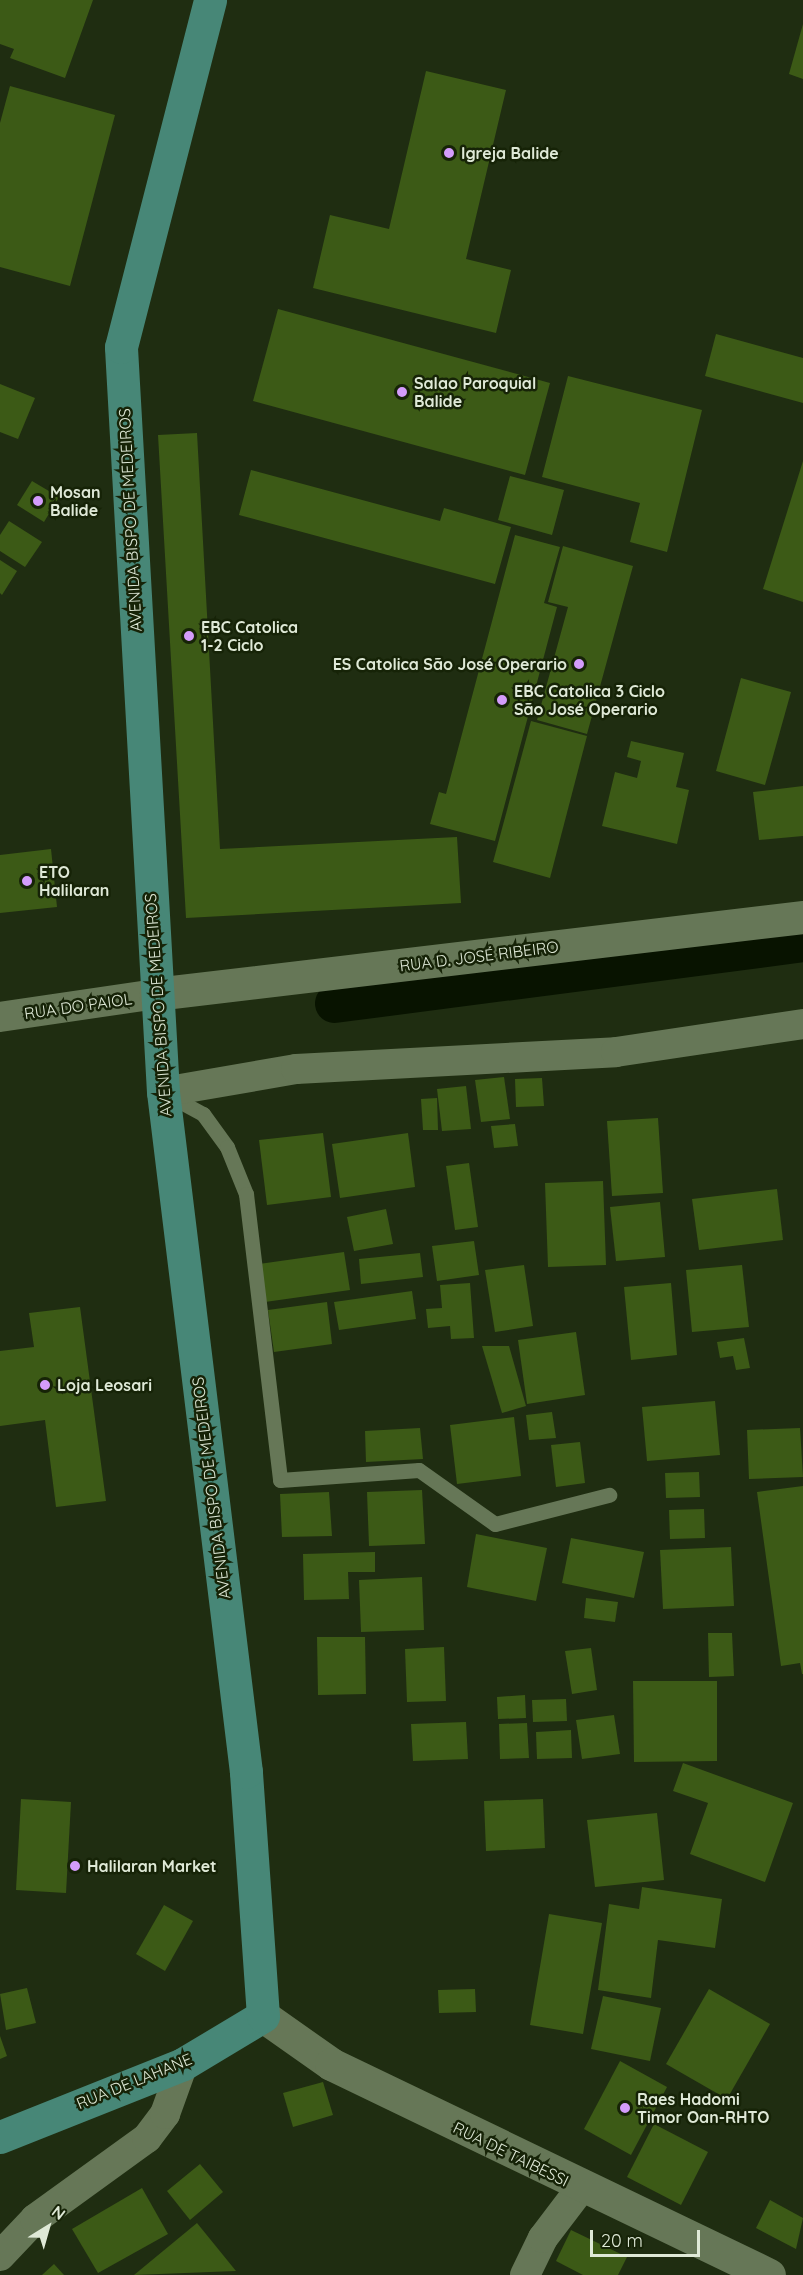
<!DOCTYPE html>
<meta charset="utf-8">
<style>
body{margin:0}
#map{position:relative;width:803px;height:2275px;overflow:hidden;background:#1f2d11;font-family:Quicksand,sans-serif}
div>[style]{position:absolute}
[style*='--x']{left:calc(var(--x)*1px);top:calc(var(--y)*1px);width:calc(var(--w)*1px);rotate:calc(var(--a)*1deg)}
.canal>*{height:39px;margin:-19.5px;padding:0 19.5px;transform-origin:19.5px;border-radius:19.5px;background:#081300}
.building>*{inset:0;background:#3c5a16}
.service>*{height:15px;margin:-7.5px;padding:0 7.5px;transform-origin:7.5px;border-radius:7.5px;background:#667757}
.minor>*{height:30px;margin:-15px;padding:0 15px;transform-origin:15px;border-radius:15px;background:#667757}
.tertiary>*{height:33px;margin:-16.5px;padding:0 16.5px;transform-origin:16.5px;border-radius:16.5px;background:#667757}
.primary>*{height:33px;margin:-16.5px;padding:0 16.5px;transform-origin:16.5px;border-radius:16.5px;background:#478777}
.dots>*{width:16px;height:16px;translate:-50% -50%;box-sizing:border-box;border:3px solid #162307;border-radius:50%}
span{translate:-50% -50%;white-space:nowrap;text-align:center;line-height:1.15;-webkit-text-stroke:5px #162307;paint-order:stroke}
.poi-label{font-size:16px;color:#dfe9d7;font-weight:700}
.left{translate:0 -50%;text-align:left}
.right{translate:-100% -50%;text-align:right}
.street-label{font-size:16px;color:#dfe9d7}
.north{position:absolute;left:18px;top:2197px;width:60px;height:60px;-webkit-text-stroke:4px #162307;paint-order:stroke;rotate:37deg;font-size:16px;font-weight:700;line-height:24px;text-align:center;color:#dfe9d7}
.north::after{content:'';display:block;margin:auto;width:21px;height:27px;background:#dfe9d7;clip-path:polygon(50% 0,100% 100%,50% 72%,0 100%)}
.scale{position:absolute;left:590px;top:2230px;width:110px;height:27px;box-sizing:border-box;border:3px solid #dfe9d7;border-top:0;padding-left:8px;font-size:18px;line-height:21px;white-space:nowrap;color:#dfe9d7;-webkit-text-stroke:4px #162307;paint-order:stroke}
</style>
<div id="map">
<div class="canal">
<i style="--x:334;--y:1003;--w:473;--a:-7.4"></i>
</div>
<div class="building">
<i style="clip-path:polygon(0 0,93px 0,65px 78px,10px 58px,14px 49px,0 44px)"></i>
<i style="clip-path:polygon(803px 24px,803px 79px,789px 74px)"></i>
<i style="clip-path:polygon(426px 71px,506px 90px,466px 259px,511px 270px,496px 333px,313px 288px,330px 215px,389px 229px)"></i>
<i style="clip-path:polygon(10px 86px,115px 115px,70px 286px,0 267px,0 123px)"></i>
<i style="clip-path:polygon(278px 309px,550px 383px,525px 475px,253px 401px)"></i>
<i style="clip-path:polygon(716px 334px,803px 358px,803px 403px,705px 376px)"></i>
<i style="clip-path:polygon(568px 376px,702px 410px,667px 552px,630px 542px,640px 503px,542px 477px)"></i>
<i style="clip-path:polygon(0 384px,35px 398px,18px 439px,0 432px)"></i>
<i style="clip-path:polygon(197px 433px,220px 849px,457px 837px,461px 903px,186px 918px,158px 435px)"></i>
<i style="clip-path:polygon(803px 461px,803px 602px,763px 589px)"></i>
<i style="clip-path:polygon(251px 470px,440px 521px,444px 508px,511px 527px,495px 584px,239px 515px)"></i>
<i style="clip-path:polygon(510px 476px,564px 490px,552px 535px,498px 520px)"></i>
<i style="clip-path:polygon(32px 481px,59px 497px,44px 522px,17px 505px)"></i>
<i style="clip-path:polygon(9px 521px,42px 542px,25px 567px,0 551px,0 535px)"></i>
<i style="clip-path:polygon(515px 535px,560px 547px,544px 603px,557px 607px,495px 841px,430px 824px,439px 792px,446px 794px)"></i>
<i style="clip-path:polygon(563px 546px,633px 566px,587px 734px,537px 720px,568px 607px,548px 602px)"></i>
<i style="clip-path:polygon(0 560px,17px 571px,2px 595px,0 593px)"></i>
<i style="clip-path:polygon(741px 678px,791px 692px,765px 785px,716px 771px)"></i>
<i style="clip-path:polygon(531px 721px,587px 736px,550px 878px,493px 862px)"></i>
<i style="clip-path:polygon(631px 741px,684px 753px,676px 787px,689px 790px,677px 844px,602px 826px,615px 772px,637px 778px,641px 761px,627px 757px)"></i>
<i style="clip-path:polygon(803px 786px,803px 836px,759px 840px,753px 792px)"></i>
<i style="clip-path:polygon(51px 849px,57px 907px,0 913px,0 855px)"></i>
<i style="clip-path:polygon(504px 1077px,510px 1119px,481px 1122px,475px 1080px)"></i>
<i style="clip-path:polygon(542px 1078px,544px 1106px,516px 1107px,515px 1079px)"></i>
<i style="clip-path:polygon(466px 1086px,471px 1129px,442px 1131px,437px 1089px)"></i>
<i style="clip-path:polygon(437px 1098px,438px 1130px,423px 1130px,421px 1099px)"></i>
<i style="clip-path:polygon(658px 1118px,663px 1193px,612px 1196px,607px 1121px)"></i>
<i style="clip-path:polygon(515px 1124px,518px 1146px,494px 1148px,491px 1126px)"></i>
<i style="clip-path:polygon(323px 1133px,331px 1197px,267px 1205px,259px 1140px)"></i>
<i style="clip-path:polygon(408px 1133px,415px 1187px,340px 1198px,332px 1144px)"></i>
<i style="clip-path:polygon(469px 1163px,478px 1227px,455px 1230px,446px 1166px)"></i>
<i style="clip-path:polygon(603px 1181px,606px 1265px,548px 1267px,545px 1183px)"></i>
<i style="clip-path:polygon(777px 1189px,783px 1240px,699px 1250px,692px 1199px)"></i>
<i style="clip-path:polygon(660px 1202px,665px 1257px,616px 1261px,610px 1207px)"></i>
<i style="clip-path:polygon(386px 1209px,393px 1244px,354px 1251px,347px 1217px)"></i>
<i style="clip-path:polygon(474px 1241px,479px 1275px,437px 1281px,432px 1246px)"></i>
<i style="clip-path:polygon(344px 1252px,350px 1290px,265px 1302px,259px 1264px)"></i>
<i style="clip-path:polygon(420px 1253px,423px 1277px,361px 1284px,359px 1259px)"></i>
<i style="clip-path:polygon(524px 1265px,533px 1326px,495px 1332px,485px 1270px)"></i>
<i style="clip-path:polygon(742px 1265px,749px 1327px,692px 1332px,686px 1270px)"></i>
<i style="clip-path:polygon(470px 1283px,474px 1338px,451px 1339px,450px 1326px,428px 1328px,426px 1309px,442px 1308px,440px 1285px)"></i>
<i style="clip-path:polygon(671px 1283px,677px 1355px,631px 1360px,624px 1287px)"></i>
<i style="clip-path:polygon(412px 1291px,416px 1319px,339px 1330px,334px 1302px)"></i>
<i style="clip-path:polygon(327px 1302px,332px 1344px,274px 1352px,268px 1310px)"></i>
<i style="clip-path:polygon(80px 1307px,106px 1501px,56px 1507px,45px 1420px,0 1426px,0 1351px,34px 1347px,29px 1313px)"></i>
<i style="clip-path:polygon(576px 1332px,585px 1395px,527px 1404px,518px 1340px)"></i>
<i style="clip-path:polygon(744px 1338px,750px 1368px,736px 1370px,733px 1356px,720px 1358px,717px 1342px)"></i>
<i style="clip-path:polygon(482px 1346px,509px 1346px,526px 1406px,502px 1413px)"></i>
<i style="clip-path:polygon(715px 1401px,720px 1455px,647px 1461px,642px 1407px)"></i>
<i style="clip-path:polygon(552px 1412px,556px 1438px,529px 1440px,526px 1415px)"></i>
<i style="clip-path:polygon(514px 1417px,521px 1476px,457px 1484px,450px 1425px)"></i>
<i style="clip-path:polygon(420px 1428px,423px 1459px,366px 1462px,365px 1431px)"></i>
<i style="clip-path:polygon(800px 1428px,803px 1477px,749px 1479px,747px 1430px)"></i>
<i style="clip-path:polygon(580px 1442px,585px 1483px,556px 1487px,551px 1445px)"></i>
<i style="clip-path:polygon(699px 1472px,700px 1497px,666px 1498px,665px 1473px)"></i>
<i style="clip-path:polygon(803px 1486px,803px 1674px,802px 1674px,800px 1663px,781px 1666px,757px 1492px)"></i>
<i style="clip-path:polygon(422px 1490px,425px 1544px,369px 1546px,367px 1492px)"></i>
<i style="clip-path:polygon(329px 1492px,332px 1536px,282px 1537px,280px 1494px)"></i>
<i style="clip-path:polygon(704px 1509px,705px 1538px,670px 1539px,669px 1510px)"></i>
<i style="clip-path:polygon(476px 1534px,547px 1548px,536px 1601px,467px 1587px)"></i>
<i style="clip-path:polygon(571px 1538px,644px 1552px,634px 1598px,562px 1583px)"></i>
<i style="clip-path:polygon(731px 1547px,734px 1606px,663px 1609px,660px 1550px)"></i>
<i style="clip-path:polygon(375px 1552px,375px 1572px,348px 1572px,349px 1599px,304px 1600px,303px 1554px)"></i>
<i style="clip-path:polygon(422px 1577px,424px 1630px,361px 1632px,359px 1580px)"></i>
<i style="clip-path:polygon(586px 1598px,618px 1602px,615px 1622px,584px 1618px)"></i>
<i style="clip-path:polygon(708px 1633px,732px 1633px,734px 1676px,709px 1677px)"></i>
<i style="clip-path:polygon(317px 1637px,365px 1637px,366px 1694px,318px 1695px)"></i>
<i style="clip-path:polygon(444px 1647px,446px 1701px,407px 1702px,405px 1649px)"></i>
<i style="clip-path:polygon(591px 1648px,597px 1690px,572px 1694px,565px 1651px)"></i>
<i style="clip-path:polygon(633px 1681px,717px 1681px,717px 1761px,634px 1762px)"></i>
<i style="clip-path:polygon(525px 1695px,526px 1718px,498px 1719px,497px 1697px)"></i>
<i style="clip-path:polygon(566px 1699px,567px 1721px,533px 1722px,532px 1700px)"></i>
<i style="clip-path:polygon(614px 1715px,620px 1754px,582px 1759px,576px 1720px)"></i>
<i style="clip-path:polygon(466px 1722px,468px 1759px,413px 1761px,411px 1724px)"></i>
<i style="clip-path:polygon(527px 1723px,529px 1758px,500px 1759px,499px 1724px)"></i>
<i style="clip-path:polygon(571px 1730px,572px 1758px,537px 1759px,536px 1732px)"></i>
<i style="clip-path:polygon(683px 1763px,793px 1803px,765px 1882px,690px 1854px,708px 1803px,673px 1791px)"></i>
<i style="clip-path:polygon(21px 1799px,71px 1802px,66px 1893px,16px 1890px)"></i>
<i style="clip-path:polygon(543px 1799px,545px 1848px,486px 1851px,484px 1801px)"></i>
<i style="clip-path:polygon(657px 1813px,664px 1880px,595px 1887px,587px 1820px)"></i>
<i style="clip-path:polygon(642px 1887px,722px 1899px,715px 1948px,658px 1940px,651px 1998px,598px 1990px,609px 1904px,639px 1909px)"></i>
<i style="clip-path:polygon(164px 1905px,193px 1921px,165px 1971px,136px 1954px)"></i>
<i style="clip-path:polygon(549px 1914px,602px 1923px,583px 2034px,530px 2025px)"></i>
<i style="clip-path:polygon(27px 1988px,36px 2023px,6px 2030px,0 1994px)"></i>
<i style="clip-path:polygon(475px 1989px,476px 2012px,439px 2013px,438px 1990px)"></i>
<i style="clip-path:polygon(709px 1989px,770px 2024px,727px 2099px,666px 2064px)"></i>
<i style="clip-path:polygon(603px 1996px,661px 2008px,650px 2061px,591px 2049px)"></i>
<i style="clip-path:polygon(0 2036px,7px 2056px,0 2059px)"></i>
<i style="clip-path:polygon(620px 2061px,667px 2087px,631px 2155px,584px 2129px)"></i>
<i style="clip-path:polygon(323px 2082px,333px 2115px,293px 2127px,283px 2093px)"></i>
<i style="clip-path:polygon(654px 2124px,708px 2152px,681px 2205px,627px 2177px)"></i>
<i style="clip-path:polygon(200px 2164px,223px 2192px,190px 2220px,167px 2191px)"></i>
<i style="clip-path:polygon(142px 2188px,168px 2234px,98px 2273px,72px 2229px)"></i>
<i style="clip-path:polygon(770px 2200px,803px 2218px,796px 2249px,756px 2228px)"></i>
<i style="clip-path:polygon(197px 2223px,236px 2271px,134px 2275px)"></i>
<i style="clip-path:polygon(571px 2230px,627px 2257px,618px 2275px,583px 2275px,556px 2261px)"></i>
<i style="clip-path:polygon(54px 2264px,64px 2275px,42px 2275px)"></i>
</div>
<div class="service">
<i style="--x:166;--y:1094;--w:42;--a:28.4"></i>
<i style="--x:203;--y:1114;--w:41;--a:54"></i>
<i style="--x:227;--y:1147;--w:51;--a:68"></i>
<i style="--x:246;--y:1194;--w:288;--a:83.2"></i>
<i style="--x:280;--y:1480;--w:139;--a:-4.1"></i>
<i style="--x:419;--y:1470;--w:93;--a:35.4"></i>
<i style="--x:495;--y:1524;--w:118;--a:-14.3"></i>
</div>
<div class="minor">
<i style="--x:0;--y:1017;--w:157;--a:-8.4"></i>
<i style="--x:163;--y:1092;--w:135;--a:-9.8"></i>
<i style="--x:296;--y:1069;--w:320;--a:-3"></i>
<i style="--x:616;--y:1052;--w:189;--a:-8.5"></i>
<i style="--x:0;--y:2256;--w:51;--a:-46.6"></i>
<i style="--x:35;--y:2219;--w:138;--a:-35.9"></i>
<i style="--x:147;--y:2138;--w:30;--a:-53"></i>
<i style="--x:165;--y:2114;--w:53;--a:-70.2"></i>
<i style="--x:525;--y:2275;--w:41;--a:-64.1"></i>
<i style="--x:543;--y:2238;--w:63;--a:-52.8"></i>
</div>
<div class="tertiary">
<i style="--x:155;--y:994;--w:653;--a:-6.78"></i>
<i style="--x:263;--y:2016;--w:83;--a:35.2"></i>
<i style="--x:331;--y:2064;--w:486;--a:25.7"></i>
</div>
<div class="primary">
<i style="--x:0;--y:2137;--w:197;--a:-21.7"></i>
<i style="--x:183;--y:2064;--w:93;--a:-31"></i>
<i style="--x:263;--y:2016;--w:245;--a:-94"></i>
<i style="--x:246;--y:1772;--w:685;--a:-96.96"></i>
<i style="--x:163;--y:1092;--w:746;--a:-93.23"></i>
<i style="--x:121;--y:347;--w:358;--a:-75.6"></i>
</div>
<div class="dots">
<i style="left:449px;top:153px;background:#d49cfb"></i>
<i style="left:402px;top:392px;background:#d49cfb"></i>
<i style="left:38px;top:501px;background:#d49cfb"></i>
<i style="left:189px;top:636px;background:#d49cfb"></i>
<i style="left:579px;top:664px;background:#d49cfb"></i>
<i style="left:502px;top:700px;background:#d49cfb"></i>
<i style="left:27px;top:881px;background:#d49cfb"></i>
<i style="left:45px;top:1385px;background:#d49cfb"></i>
<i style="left:75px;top:1866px;background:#d49cfb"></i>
<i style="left:625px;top:2108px;background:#d49cfb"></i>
</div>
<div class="poi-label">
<span class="left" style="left:461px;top:153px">Igreja Balide</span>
<span class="left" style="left:414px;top:392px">Salao Paroquial<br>Balide</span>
<span class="left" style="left:50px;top:501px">Mosan<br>Balide</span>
<span class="left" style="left:201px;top:636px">EBC Catolica<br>1-2 Ciclo</span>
<span class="right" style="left:567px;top:664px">ES Catolica São José Operario</span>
<span class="left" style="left:514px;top:700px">EBC Catolica 3 Ciclo<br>São José Operario</span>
<span class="left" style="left:39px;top:881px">ETO<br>Halilaran</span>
<span class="left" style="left:57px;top:1385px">Loja Leosari</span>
<span class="left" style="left:87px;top:1866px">Halilaran Market</span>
<span class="left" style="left:637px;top:2108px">Raes Hadomi<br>Timor Oan-RHTO</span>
</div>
<div class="street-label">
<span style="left:130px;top:520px;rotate:-93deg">AVENIDA BISPO DE MEDEIROS</span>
<span style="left:479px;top:956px;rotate:-7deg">RUA D. JOSÉ RIBEIRO</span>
<span style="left:158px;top:1005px;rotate:-94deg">AVENIDA BISPO DE MEDEIROS</span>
<span style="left:78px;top:1006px;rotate:-8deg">RUA DO PAIOL</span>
<span style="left:211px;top:1488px;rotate:-97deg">AVENIDA BISPO DE MEDEIROS</span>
<span style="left:134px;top:2081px;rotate:-22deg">RUA DE LAHANE</span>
<span style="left:511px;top:2154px;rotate:26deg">RUA DE TAIBESSI</span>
</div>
<div class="north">N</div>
<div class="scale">20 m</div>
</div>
